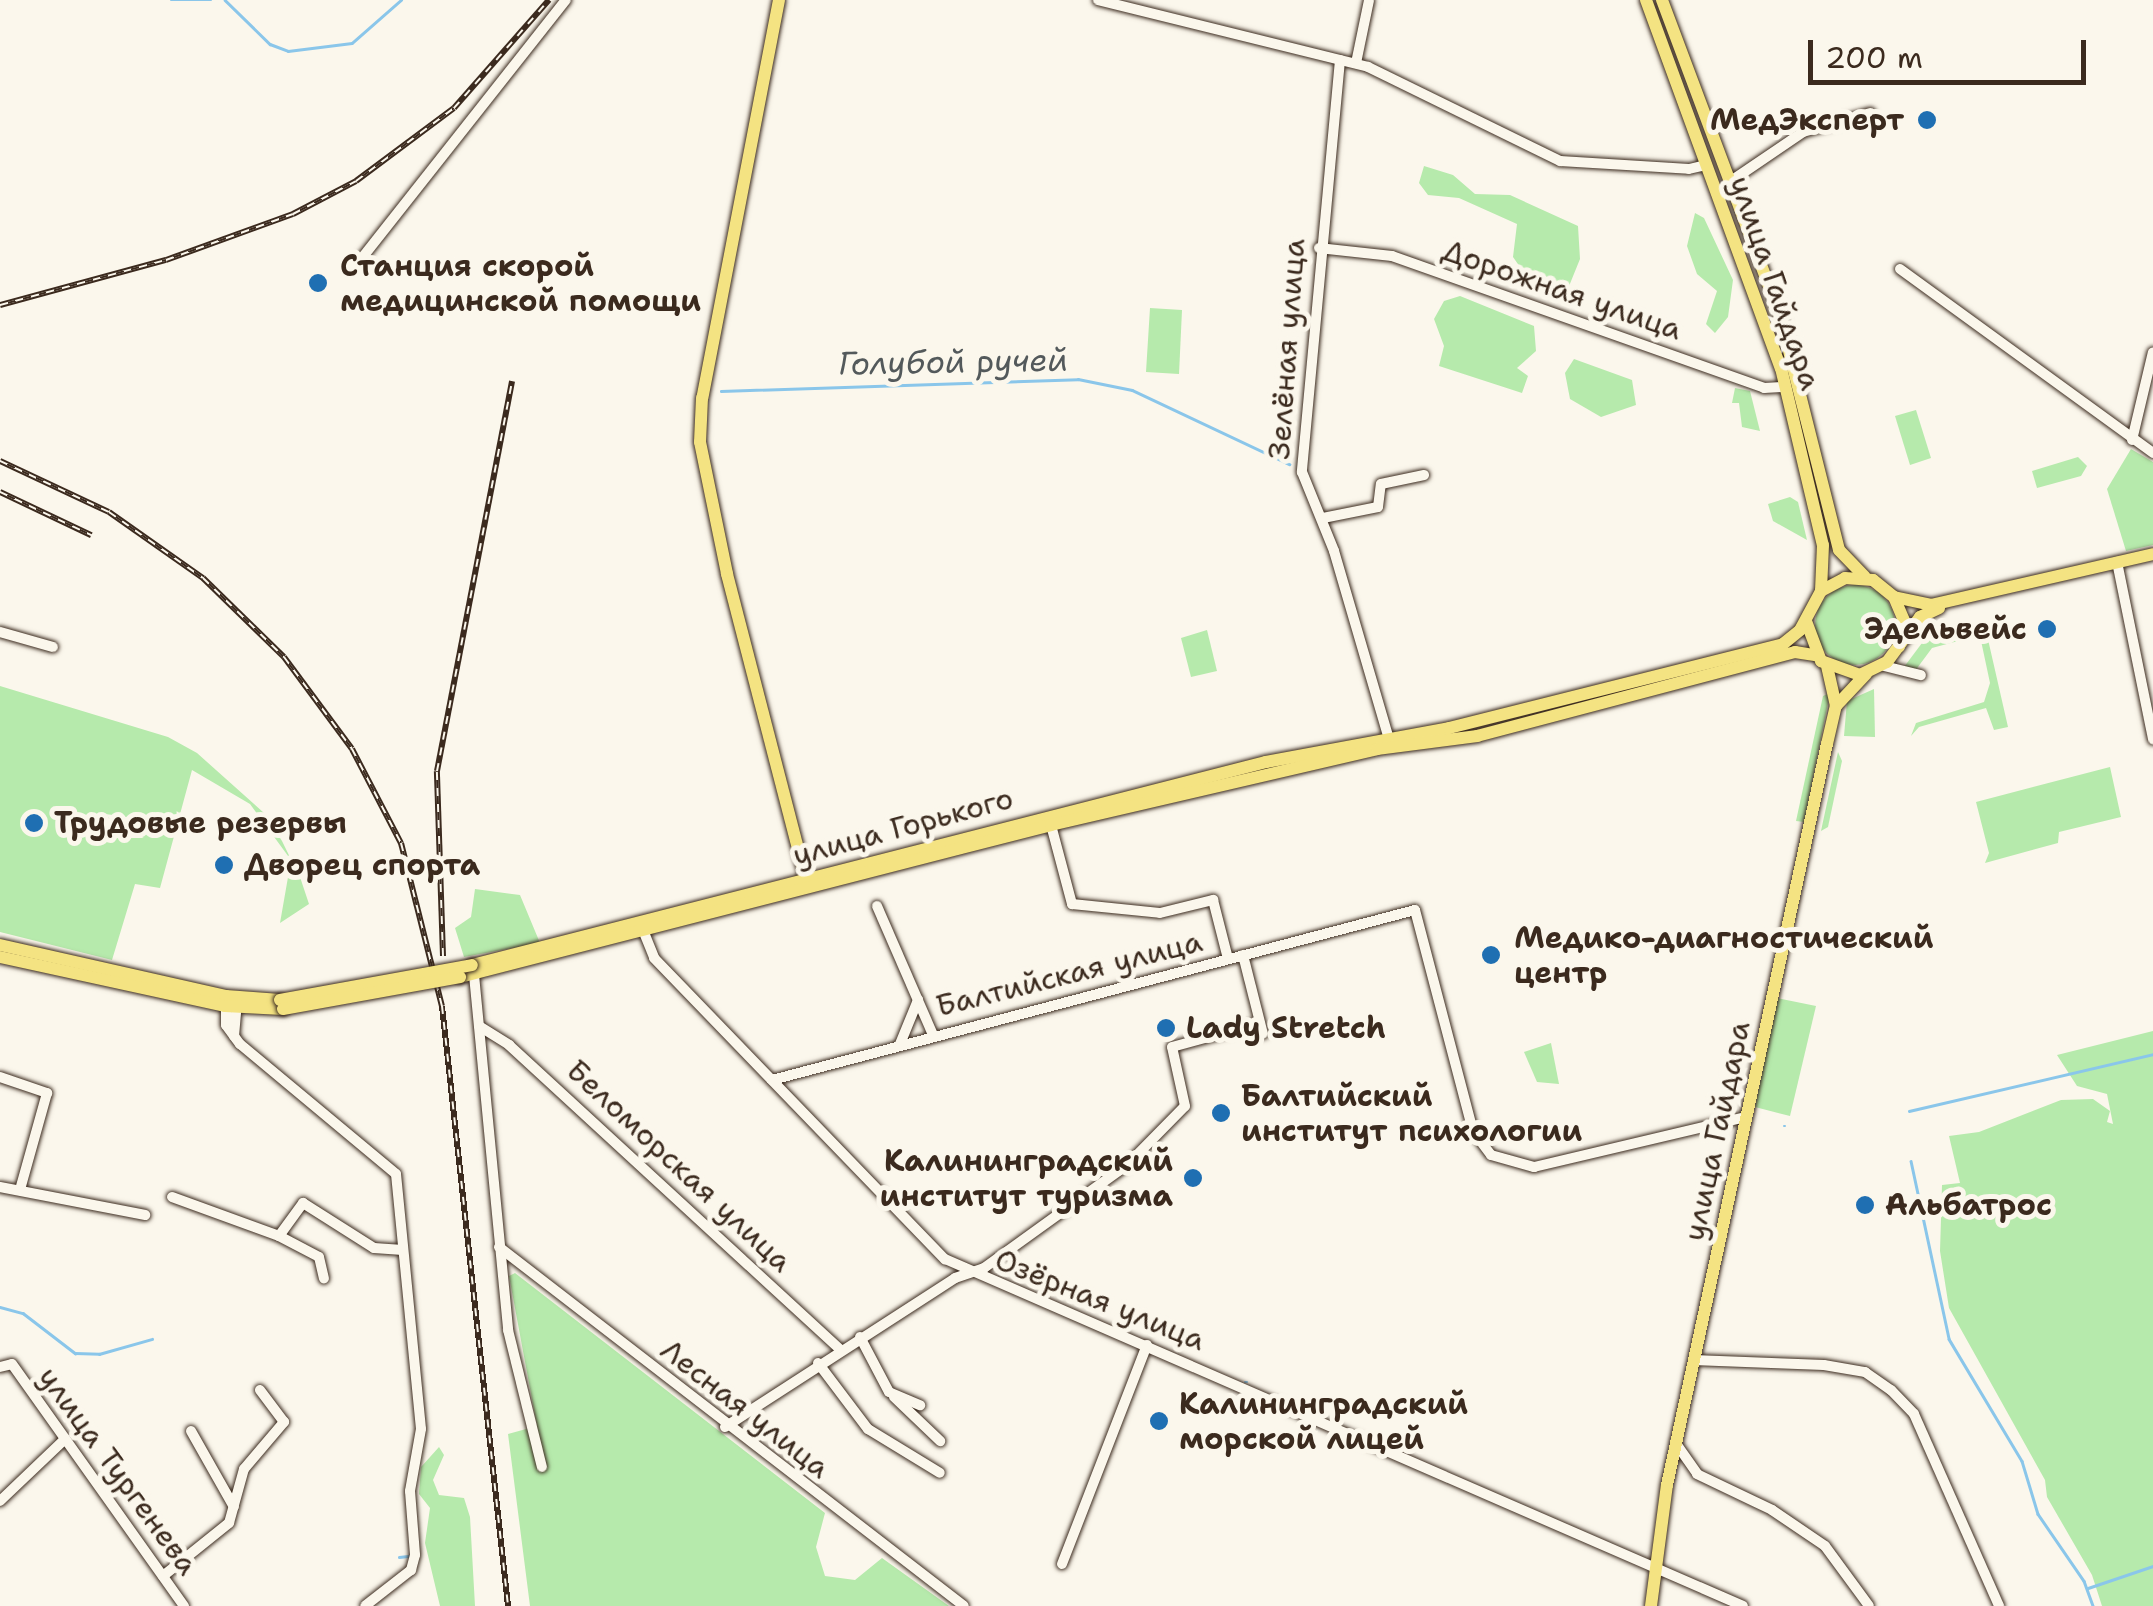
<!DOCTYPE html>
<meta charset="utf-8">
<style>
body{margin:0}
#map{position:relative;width:2153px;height:1606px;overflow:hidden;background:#fbf7ec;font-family:"Shantell Sans",sans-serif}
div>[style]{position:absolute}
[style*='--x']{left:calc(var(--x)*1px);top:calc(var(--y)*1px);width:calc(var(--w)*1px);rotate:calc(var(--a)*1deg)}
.green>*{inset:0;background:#b6eaac}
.round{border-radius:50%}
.stream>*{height:2.5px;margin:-1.25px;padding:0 1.25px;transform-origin:1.25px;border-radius:1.25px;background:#8ac6ea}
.roads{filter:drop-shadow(0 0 2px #3b2a1e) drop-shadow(0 0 2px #3b2a1e)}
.minor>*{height:10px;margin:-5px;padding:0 5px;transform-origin:5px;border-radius:5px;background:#fbf7ec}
.major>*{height:12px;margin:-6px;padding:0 6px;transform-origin:6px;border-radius:6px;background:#f4e382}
.rail>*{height:6px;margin-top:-3px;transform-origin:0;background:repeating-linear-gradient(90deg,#fbf7ec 0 8px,#3b2a1e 0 16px);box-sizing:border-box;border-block:2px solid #3b2a1e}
.bridges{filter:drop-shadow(0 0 2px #3b2a1e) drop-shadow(0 0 2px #3b2a1e)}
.major-bridge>*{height:12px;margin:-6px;padding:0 6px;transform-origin:6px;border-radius:6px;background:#f4e382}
.dots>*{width:28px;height:28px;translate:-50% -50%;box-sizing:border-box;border:5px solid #fbf7ec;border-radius:50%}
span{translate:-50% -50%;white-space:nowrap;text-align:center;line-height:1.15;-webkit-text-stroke:10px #fbf7ec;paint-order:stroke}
.poi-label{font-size:30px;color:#3b2a1e;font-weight:700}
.right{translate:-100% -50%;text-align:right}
.left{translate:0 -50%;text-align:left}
.street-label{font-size:30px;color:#3b2a1e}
.water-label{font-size:32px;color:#53595b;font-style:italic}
.scale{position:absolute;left:1808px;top:40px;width:278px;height:45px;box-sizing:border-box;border:5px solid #3b2a1e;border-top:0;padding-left:12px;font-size:30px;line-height:35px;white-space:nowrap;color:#3b2a1e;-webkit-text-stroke:8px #fbf7ec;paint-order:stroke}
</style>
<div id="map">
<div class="green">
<i style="clip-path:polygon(1424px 166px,1453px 175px,1475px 194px,1510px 195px,1578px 226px,1580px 259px,1565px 296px,1556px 292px,1555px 280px,1520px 267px,1513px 257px,1517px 224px,1459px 198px,1428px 195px,1419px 183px)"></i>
<i style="clip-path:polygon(1695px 213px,1704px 218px,1733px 280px,1728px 317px,1715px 333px,1706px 324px,1717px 291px,1697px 274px,1687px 246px)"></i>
<i style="clip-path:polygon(1460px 296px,1534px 326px,1536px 351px,1517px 368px,1528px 376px,1522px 393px,1439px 366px,1444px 346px,1434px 319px,1444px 301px)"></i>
<i style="clip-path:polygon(1150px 308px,1182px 310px,1179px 374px,1146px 372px)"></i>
<i style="clip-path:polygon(1574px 359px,1632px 380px,1636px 405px,1601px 417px,1570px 399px,1565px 373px)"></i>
<i style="clip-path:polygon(1735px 388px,1750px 391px,1760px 431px,1742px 427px,1739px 403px,1732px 403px)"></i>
<i style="clip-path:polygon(1916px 410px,1931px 458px,1910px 465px,1895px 416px)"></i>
<i style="clip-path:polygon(2131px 449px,2153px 462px,2153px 545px,2126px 551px,2107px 489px)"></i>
<i style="clip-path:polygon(2078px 457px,2087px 466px,2081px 476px,2037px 488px,2032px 471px)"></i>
<i style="clip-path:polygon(1790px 497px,1798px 502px,1807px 540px,1773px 521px,1768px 504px)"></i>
<i class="round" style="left:1815px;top:585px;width:80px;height:80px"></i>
<i style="clip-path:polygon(1965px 629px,1958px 641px,1932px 648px,1915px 671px,1901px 671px,1925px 639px)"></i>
<i style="clip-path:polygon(1207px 630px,1217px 671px,1191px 677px,1181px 638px)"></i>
<i style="clip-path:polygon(1987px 635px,2008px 727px,1994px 730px,1986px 708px,1919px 727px,1911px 736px,1916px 723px,1984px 702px,1990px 683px,1980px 636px)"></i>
<i style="clip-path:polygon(0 686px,168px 737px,197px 753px,264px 813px,282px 841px,301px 880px,309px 904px,280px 923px,291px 860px,250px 804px,192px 770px,160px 888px,135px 884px,112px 960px,0 932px)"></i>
<i style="clip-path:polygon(1874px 689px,1875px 737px,1844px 736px,1847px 701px)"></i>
<i style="clip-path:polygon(1830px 693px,1804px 822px,1796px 821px,1823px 696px)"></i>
<i style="clip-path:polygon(1838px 752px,1842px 761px,1828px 827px,1821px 831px)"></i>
<i style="clip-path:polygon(2110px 767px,2121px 817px,2059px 832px,2058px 843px,1985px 863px,1989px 853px,1976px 802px)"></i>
<i style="clip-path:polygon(475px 889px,520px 895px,540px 943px,464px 957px,455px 928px,471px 917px)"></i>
<i style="clip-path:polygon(1777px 998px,1816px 1006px,1790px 1116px,1755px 1107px)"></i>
<i style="clip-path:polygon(2153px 1031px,2153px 1606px,2102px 1606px,2092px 1575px,2047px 1497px,2045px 1480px,1949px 1308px,1940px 1251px,1942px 1185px,1960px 1183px,1949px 1136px,1979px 1132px,2061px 1100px,2093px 1099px,2110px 1111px,2107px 1122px,2113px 1124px,2107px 1094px,2077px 1086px,2057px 1055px)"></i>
<i style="clip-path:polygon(1551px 1043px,1559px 1084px,1537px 1082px,1524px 1052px)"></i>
<i style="clip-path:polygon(515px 1273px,825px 1513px,816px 1547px,825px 1576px,855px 1580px,882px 1558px,949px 1606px,530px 1606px,508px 1434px,537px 1426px,509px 1276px)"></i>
<i style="clip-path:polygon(439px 1447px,444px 1455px,433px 1480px,439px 1495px,464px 1498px,470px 1517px,475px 1606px,440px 1606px,425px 1543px,430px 1508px,419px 1494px,421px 1467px)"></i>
</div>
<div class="stream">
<i style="--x:171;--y:0;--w:40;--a:0"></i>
<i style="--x:225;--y:0;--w:63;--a:44.4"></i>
<i style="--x:270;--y:44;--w:19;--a:21"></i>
<i style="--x:288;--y:51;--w:64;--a:-7.1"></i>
<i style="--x:352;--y:43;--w:65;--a:-41.3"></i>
<i style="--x:721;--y:391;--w:357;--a:-1.9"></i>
<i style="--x:1078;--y:379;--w:55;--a:11.5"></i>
<i style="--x:1132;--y:390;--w:174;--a:25.2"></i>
<i style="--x:1909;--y:1111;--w:251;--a:-13.1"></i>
<i style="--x:1784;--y:1126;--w:1;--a:0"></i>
<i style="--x:1911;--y:1161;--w:182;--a:77.9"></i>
<i style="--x:1949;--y:1339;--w:142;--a:59.1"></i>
<i style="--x:2022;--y:1461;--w:55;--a:73.2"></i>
<i style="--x:2038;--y:1514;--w:81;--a:55.5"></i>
<i style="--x:2084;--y:1581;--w:27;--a:70"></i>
<i style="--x:0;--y:1307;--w:24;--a:15"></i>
<i style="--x:23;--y:1313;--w:66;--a:37.6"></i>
<i style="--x:75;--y:1353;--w:24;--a:2"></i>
<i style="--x:99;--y:1354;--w:55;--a:-15.8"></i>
<i style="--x:1245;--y:1382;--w:2;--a:0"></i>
<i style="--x:399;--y:1557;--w:9;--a:-6"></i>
<i style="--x:2088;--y:1588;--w:69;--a:-18.7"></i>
</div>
<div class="roads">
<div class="minor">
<i style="--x:1098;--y:0;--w:278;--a:13.9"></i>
<i style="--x:1368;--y:67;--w:214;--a:26.1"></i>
<i style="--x:1560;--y:161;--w:129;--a:3.5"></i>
<i style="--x:1689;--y:169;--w:18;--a:-13"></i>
<i style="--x:1340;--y:60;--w:414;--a:95.3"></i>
<i style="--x:1302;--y:472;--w:85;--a:67.9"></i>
<i style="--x:1334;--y:551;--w:203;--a:73.7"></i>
<i style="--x:1356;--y:63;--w:64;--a:-78.3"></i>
<i style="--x:1731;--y:181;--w:87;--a:-34.2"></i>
<i style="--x:1803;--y:132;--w:70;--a:-15.8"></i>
<i style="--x:1319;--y:248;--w:73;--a:6.3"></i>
<i style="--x:1392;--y:256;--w:395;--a:19.5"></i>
<i style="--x:1764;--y:388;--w:22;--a:-3"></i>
<i style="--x:362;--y:258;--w:329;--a:-51.7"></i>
<i style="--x:1900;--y:269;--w:313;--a:36"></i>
<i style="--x:2132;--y:440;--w:90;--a:-76.6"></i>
<i style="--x:1323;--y:518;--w:56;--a:-11.3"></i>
<i style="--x:1378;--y:507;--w:23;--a:-83"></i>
<i style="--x:1381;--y:484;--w:44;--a:-11.8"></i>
<i style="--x:2117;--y:562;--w:181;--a:78.5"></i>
<i style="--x:0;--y:632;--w:55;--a:15.8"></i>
<i style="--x:1884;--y:666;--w:38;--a:14"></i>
<i style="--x:1051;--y:825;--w:82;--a:75.1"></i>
<i style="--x:1072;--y:904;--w:88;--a:5.8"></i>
<i style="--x:1160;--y:913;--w:55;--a:-13.8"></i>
<i style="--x:1213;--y:900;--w:61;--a:75.7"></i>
<i style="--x:877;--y:906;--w:141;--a:66.5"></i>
<i style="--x:641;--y:925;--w:35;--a:68"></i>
<i style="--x:654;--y:958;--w:419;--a:46"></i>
<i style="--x:945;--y:1259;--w:870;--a:23.5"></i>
<i style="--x:1243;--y:955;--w:81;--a:75.8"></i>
<i style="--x:474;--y:975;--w:357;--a:84.5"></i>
<i style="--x:508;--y:1330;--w:141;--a:76.1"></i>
<i style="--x:226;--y:1002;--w:23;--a:90"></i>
<i style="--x:226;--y:1025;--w:24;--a:54"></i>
<i style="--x:240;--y:1044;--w:203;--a:39.8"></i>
<i style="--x:396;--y:1174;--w:256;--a:84.4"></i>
<i style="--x:421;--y:1429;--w:63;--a:100.1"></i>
<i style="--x:410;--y:1491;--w:64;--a:85.5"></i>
<i style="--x:415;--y:1555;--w:16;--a:105"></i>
<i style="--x:411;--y:1570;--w:58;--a:142"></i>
<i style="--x:479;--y:1026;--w:36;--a:32"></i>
<i style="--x:509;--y:1045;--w:449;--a:42.6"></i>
<i style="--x:234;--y:1036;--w:34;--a:-85"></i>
<i style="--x:900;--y:1044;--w:48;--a:-67.8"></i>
<i style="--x:0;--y:1077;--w:50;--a:18.8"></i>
<i style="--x:47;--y:1093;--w:101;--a:105.6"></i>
<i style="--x:772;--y:1080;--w:665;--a:-14.81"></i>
<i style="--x:1415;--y:910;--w:228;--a:75.3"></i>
<i style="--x:1473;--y:1131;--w:30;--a:53"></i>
<i style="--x:1491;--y:1155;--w:45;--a:15.6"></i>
<i style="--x:1534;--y:1167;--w:217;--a:-13.3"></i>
<i style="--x:0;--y:1187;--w:148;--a:10.9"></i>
<i style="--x:172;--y:1197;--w:114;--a:20"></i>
<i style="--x:279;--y:1236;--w:41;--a:-54"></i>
<i style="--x:303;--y:1203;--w:84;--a:32.4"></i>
<i style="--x:374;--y:1248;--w:29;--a:4"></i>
<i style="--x:279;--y:1236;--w:45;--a:27.7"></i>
<i style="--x:319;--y:1257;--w:22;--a:77"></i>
<i style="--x:499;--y:1247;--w:587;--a:37.67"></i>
<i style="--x:860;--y:1337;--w:62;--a:62.2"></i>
<i style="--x:889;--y:1392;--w:34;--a:23"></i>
<i style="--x:1693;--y:1360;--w:131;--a:2.2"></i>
<i style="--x:1824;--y:1365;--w:42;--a:9.7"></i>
<i style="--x:1865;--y:1372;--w:32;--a:35"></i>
<i style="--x:1891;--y:1390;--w:33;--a:46"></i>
<i style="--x:1914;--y:1414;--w:210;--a:66.1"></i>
<i style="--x:818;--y:1363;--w:83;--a:52.9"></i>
<i style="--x:868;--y:1429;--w:84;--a:31.4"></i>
<i style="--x:0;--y:1367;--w:12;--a:-14"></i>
<i style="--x:12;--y:1364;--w:297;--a:54.6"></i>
<i style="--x:894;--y:1397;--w:64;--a:43.7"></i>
<i style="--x:725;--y:1427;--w:274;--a:-32.9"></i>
<i style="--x:955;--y:1278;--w:31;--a:-19"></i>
<i style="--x:984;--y:1268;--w:178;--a:-35.8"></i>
<i style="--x:1128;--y:1164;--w:81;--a:-45.5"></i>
<i style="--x:1185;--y:1106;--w:60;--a:-102.4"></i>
<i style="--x:1172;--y:1047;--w:91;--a:-15.3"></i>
<i style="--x:191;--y:1431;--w:87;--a:60.5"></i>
<i style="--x:1675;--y:1442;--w:39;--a:55"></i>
<i style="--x:1697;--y:1474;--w:83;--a:25.6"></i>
<i style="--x:1772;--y:1510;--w:64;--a:34.2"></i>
<i style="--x:1825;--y:1546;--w:74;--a:53.7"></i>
<i style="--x:0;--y:1501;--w:90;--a:-43.6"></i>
<i style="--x:1062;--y:1564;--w:235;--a:-68.8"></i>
<i style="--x:163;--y:1576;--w:85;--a:-38.8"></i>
<i style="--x:229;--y:1523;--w:56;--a:-74.5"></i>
<i style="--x:244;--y:1469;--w:62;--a:-49.6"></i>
<i style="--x:284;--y:1422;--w:40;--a:-127"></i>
</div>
<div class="major">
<i style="--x:779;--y:0;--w:405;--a:100.9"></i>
<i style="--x:702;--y:398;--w:44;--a:92.6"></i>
<i style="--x:700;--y:442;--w:135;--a:78.4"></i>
<i style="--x:727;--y:574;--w:319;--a:75.5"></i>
<i style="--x:1646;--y:0;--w:392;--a:69.9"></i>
<i style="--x:1781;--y:368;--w:182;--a:76.7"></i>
<i style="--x:1823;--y:545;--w:46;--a:92.5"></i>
<i style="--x:1662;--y:0;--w:340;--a:69.5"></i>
<i style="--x:1781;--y:319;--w:238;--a:75.9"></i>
<i style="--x:1839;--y:550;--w:37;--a:46"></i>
<i style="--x:1894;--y:597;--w:38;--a:12"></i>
<i style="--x:1931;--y:605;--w:228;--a:-12.9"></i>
<i style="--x:1806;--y:621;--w:43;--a:69.4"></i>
<i style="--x:1821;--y:661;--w:41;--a:19.7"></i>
<i style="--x:1860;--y:675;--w:30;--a:-26"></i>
<i style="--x:1887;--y:662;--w:56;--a:-53.7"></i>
<i style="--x:1920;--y:617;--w:21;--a:-25"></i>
<i style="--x:1827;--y:666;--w:41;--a:77.3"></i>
<i style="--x:0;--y:945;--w:232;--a:12.7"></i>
<i style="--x:226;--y:996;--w:54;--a:4.2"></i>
<i style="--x:0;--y:957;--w:230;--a:12.3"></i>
<i style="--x:225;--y:1006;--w:58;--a:3"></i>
<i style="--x:472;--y:965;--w:820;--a:-14.34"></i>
<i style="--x:1266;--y:762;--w:186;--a:-10.5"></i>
<i style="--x:1449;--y:728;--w:344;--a:-14.1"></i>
<i style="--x:1783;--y:644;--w:22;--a:-39"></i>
<i style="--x:1800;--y:630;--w:44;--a:-61.7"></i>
<i style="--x:1821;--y:591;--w:27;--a:-28"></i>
<i style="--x:1845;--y:578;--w:28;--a:4"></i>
<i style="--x:1873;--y:580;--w:27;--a:39"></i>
<i style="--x:1894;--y:597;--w:26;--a:67"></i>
<i style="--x:1904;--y:621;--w:26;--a:101"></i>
<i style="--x:460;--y:977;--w:610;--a:-14.42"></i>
<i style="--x:1051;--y:825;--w:335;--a:-13.1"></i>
<i style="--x:1377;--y:749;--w:101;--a:-7.4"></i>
<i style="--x:1477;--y:736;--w:329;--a:-14.8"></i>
<i style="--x:1795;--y:652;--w:20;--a:9"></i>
<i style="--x:1651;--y:1606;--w:122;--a:-82.5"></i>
<i style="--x:1667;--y:1485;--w:758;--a:-77.82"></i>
<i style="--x:1827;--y:744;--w:39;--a:-77"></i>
<i style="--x:1836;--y:706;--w:44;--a:-46.8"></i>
</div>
</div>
<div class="rail">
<i style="--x:0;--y:305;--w:172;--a:-15.2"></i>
<i style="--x:166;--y:260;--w:135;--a:-19.9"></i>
<i style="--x:293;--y:214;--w:71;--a:-27.6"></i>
<i style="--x:356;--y:181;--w:122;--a:-36.7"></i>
<i style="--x:454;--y:108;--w:144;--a:-48.7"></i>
<i style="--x:0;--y:461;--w:120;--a:25.1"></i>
<i style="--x:109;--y:512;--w:115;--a:35.1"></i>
<i style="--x:203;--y:578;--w:113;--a:44.3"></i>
<i style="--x:284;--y:657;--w:114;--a:53.5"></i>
<i style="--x:352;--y:749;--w:106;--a:62.5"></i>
<i style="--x:401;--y:843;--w:168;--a:75.9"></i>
<i style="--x:442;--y:1006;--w:604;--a:83.72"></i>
<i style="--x:0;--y:492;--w:101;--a:25.3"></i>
<i style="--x:443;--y:956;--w:185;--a:-91.9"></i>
<i style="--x:437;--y:771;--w:397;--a:-79.1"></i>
</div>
<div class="bridges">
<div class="major-bridge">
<i style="--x:280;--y:1000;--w:195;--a:-10.3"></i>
<i style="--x:283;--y:1009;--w:180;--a:-10.2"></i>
</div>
</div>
<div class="dots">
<i style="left:1927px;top:120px;background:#1f6fb2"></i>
<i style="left:318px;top:283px;background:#1f6fb2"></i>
<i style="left:2047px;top:629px;background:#1f6fb2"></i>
<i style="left:34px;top:823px;background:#1f6fb2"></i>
<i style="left:224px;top:865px;background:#1f6fb2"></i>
<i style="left:1491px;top:955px;background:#1f6fb2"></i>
<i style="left:1166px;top:1028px;background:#1f6fb2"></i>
<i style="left:1221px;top:1113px;background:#1f6fb2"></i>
<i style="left:1193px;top:1178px;background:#1f6fb2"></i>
<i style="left:1865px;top:1205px;background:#1f6fb2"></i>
<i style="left:1159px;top:1421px;background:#1f6fb2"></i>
</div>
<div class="poi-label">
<span class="right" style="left:1904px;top:120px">МедЭксперт</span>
<span class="left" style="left:340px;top:283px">Станция скорой<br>медицинской помощи</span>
<span class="right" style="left:2027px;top:629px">Эдельвейс</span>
<span class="left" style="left:54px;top:823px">Трудовые резервы</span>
<span class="left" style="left:244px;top:865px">Дворец спорта</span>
<span class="left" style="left:1514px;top:955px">Медико-диагностический<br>центр</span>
<span class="left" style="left:1186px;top:1028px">Lady Stretch</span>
<span class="left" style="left:1241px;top:1113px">Балтийский<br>институт психологии</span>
<span class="right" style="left:1173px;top:1178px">Калининградский<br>институт туризма</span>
<span class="left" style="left:1885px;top:1205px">Альбатрос</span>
<span class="left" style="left:1179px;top:1421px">Калининградский<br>морской лицей</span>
</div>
<div class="street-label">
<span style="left:1775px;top:283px;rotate:71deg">улица Гайдара</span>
<span style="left:1562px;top:290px;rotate:19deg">Дорожная улица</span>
<span style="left:1287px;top:349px;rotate:-86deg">Зелёная улица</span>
<span style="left:903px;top:827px;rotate:-15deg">улица Горького</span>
<span style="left:1069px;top:974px;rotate:-14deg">Балтийская улица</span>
<span style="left:1717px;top:1131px;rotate:-78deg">улица Гайдара</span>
<span style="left:679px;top:1166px;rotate:43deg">Беломорская улица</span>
<span style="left:1100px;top:1300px;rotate:22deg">Озёрная улица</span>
<span style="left:745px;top:1409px;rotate:38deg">Лесная улица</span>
<span style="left:118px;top:1471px;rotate:54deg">улица Тургенева</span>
</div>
<div class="water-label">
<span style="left:953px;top:362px;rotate:-1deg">Голубой ручей</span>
</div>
<div class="scale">200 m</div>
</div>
